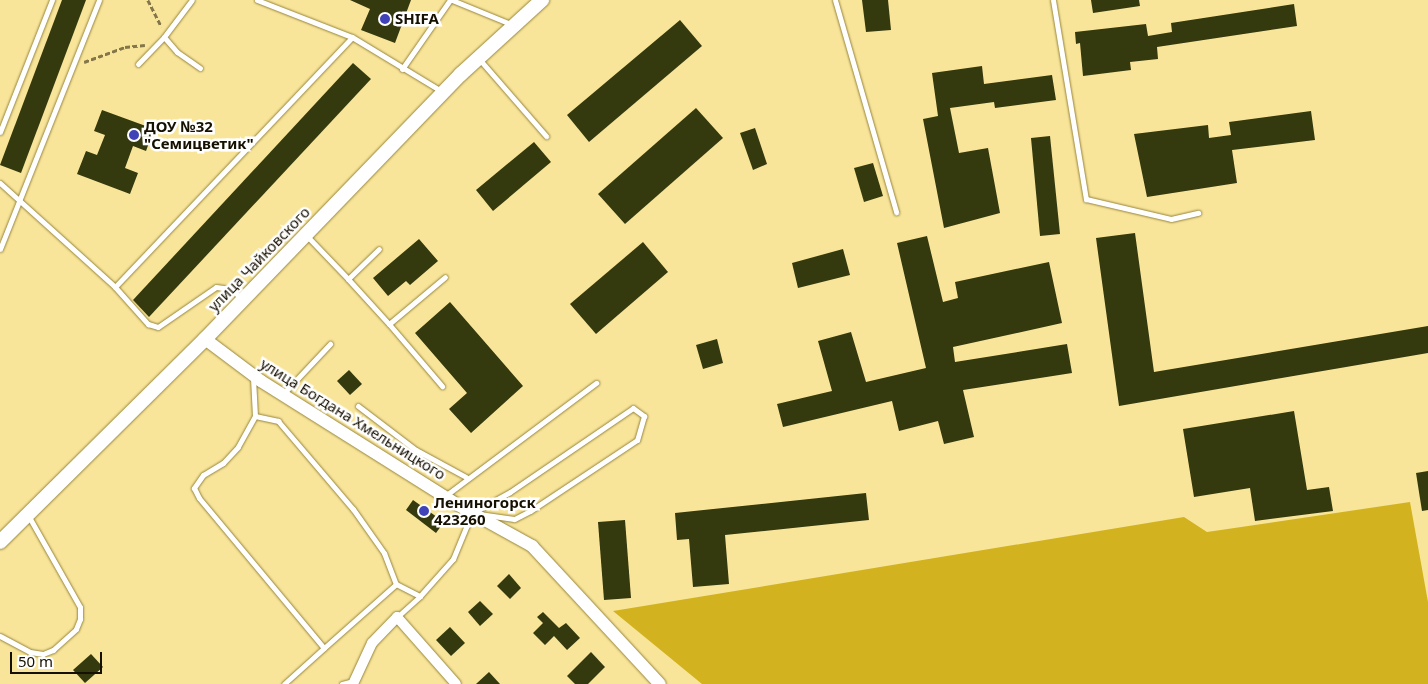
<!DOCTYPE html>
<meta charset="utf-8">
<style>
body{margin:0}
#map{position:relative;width:1428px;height:684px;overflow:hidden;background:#f8e59a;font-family:"Noto Sans",sans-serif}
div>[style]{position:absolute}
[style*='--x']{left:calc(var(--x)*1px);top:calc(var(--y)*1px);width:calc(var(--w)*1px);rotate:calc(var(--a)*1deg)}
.green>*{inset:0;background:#d2b31f}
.building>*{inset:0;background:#34390e}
.path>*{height:2.5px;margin-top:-1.25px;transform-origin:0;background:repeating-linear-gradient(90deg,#83774a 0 5px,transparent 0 7.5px)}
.roads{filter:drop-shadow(0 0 1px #97853c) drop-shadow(0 0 1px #97853c)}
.service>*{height:5px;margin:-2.5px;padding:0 2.5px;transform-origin:2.5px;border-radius:2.5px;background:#fff}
.minor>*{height:10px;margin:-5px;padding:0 5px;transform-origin:5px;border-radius:5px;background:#fff}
.tertiary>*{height:12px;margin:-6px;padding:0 6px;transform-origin:6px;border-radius:6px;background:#fff}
.secondary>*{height:14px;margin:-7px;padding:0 7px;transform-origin:7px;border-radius:7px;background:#fff}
.dots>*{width:14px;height:14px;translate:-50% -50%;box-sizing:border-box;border:2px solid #fff;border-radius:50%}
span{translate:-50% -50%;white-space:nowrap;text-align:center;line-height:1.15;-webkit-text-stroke:5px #fff;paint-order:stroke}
.poi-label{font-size:15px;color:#161000;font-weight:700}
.left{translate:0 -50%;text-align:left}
.street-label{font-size:15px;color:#161000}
.scale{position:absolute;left:10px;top:652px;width:92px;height:22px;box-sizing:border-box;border:2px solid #161000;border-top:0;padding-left:6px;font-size:15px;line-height:18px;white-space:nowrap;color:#161000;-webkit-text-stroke:4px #fff;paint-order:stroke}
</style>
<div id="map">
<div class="green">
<i style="clip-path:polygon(1410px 502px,1428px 602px,1428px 684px,702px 684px,613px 611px,1184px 517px,1207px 532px)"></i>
</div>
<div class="building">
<i style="clip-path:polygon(62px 0,86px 0,21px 173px,0 165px)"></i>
<i style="clip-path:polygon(350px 0,411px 0,395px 43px,361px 30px,370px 9px)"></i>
<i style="clip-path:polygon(862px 0,888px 0,891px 30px,866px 32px)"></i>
<i style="clip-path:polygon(1091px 0,1139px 0,1140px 6px,1093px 13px)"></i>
<i style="clip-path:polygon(1294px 4px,1297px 26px,1157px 47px,1158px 59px,1130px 62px,1131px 70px,1083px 76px,1080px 43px,1076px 44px,1075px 32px,1146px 24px,1148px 36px,1172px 32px,1171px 23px)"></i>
<i style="clip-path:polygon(680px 20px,702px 46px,589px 142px,567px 115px)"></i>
<i style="clip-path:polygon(353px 63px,371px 79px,149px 317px,133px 300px)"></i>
<i style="clip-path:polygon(982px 66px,984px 84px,1052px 75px,1056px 100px,995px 108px,994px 102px,950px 108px,959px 153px,988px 148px,1000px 213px,944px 228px,923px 119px,938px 116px,932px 73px)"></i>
<i style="clip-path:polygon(696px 108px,723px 138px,625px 224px,598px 194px)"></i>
<i style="clip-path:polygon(102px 110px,154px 129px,146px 151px,133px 146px,125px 168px,138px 173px,130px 194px,77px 174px,86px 151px,97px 155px,105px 135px,94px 131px)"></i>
<i style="clip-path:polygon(1311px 111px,1315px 140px,1232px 150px,1237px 183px,1147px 197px,1134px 134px,1208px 125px,1209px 138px,1231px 135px,1229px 122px)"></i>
<i style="clip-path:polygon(755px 128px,767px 164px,753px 170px,740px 133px)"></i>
<i style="clip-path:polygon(1050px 136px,1060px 234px,1040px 236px,1031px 138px)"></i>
<i style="clip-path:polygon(534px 142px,551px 162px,493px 211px,476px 190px)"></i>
<i style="clip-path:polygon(873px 163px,883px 196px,864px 202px,854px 168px)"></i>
<i style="clip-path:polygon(1135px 233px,1154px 372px,1428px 326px,1428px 353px,1119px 406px,1096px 238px)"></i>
<i style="clip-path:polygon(927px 236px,943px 302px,958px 298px,955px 282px,1049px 262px,1062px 323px,953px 347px,955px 362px,1067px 344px,1072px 373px,963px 390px,974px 437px,944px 444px,938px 421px,899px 431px,892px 401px,783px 427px,777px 404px,832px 391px,818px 341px,851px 332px,866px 382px,926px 368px,897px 243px)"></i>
<i style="clip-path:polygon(419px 239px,438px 261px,410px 285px,406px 281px,388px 296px,373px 278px)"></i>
<i style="clip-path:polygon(643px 242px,668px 272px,596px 334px,570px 304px)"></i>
<i style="clip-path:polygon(843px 249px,850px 275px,798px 288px,792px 263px)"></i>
<i style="clip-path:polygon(450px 302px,523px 386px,471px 433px,449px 409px,467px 393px,415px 333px)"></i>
<i style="clip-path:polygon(717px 339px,723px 363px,703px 369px,696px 345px)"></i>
<i style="clip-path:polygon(349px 370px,362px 384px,350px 395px,337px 381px)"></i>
<i style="clip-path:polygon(1294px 411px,1307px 490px,1329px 487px,1333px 511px,1255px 521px,1250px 488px,1194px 497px,1183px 429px)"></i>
<i style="clip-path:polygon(1428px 471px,1428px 510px,1422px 511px,1416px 473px)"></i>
<i style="clip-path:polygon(866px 493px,869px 520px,725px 535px,729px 584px,693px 587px,689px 539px,677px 540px,675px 513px)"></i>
<i style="clip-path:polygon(413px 500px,444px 522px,436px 533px,406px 510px)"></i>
<i style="clip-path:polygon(625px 520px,631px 598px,604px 600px,598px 522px)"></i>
<i style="clip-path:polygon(509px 574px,521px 588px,510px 599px,497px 586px)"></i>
<i style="clip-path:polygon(480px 601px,493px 614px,480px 626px,468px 612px)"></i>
<i style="clip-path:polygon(543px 612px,559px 628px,566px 623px,580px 638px,567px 650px,554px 636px,545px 645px,533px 633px,543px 623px,537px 617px)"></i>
<i style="clip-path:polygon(450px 627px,465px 643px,451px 656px,436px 640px)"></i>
<i style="clip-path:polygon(591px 652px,605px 667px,588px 684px,575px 684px,567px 676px)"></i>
<i style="clip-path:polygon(91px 654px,103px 667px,85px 683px,73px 670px)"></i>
<i style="clip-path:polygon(489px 672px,500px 684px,476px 684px)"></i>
</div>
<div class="path">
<i style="--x:148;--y:0;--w:30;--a:63"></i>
<i style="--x:84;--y:62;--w:44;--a:-20.1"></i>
<i style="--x:125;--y:47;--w:20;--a:-6"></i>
</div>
<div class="roads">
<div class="service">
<i style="--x:257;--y:0;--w:102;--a:21.3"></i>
<i style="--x:352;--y:37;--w:104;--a:31.2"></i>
<i style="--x:452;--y:0;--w:66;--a:22.3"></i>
<i style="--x:835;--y:0;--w:221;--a:73.9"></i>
<i style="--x:1053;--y:0;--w:202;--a:80.6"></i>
<i style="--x:1086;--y:199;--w:87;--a:13.2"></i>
<i style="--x:1171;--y:219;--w:28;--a:-13"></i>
<i style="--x:164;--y:37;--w:20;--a:49"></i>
<i style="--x:177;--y:52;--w:28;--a:35"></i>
<i style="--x:480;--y:60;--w:101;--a:49"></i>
<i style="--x:138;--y:64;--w:37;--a:-46"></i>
<i style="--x:164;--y:37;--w:46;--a:-52.9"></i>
<i style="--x:402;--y:69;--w:84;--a:-55.2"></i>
<i style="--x:0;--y:132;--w:142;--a:-68.5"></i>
<i style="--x:0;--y:183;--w:155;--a:42.1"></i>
<i style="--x:115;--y:287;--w:50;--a:48.3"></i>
<i style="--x:148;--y:324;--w:10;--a:17"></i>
<i style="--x:158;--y:327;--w:70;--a:-34.6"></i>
<i style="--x:216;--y:287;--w:15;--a:8"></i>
<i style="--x:231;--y:289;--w:15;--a:42"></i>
<i style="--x:306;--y:235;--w:61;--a:46.3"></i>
<i style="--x:348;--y:279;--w:43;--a:-44.1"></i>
<i style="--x:0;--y:249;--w:268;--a:-68.3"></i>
<i style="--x:348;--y:279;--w:61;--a:47.7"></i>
<i style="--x:389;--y:324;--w:73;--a:-40"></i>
<i style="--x:115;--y:287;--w:344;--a:-46.5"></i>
<i style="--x:389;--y:324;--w:82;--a:49.5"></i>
<i style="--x:253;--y:378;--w:38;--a:87"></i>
<i style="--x:255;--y:416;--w:35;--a:119"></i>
<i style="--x:238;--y:447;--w:22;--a:133"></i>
<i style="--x:223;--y:463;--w:23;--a:149"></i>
<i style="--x:203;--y:475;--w:16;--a:125"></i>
<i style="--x:194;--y:488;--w:11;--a:63"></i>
<i style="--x:199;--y:498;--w:195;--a:50.2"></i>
<i style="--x:324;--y:648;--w:96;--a:-41.6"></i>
<i style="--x:396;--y:584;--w:27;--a:27"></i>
<i style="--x:420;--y:596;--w:50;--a:-48.3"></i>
<i style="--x:453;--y:559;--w:50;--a:-67.6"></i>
<i style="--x:472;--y:513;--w:43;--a:-28.9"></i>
<i style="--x:510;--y:492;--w:149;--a:-34.3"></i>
<i style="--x:633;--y:408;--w:14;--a:36"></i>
<i style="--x:644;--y:416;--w:25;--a:106"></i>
<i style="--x:637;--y:440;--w:128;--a:146.4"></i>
<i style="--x:530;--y:511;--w:18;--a:153"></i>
<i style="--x:514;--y:519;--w:30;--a:-172"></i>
<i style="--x:283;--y:394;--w:69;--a:-46.8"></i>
<i style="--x:358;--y:406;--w:73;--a:37.2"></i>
<i style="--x:416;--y:450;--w:57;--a:28.4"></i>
<i style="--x:255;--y:416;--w:24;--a:12"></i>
<i style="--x:278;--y:421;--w:116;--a:49.6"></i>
<i style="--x:353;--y:509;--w:54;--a:54.8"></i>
<i style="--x:384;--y:553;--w:33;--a:69"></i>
<i style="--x:445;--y:496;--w:189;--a:-36.8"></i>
<i style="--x:397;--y:617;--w:31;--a:-42"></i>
<i style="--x:0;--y:636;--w:34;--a:28"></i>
<i style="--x:30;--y:652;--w:13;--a:9"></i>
<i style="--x:43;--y:654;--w:11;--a:-22"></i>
<i style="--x:53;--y:650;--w:31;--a:-42"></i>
<i style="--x:76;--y:629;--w:11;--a:-68"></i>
<i style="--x:80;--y:619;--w:12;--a:-90"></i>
<i style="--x:80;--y:607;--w:106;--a:-119.5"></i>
<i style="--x:284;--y:684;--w:54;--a:-42"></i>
<i style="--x:342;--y:684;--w:11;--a:-15"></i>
</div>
<div class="minor">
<i style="--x:353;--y:684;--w:45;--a:-65.1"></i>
<i style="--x:372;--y:643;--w:36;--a:-46"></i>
<i style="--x:397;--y:617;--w:89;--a:48.6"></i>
</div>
<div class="tertiary">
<i style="--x:205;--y:339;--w:70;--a:36.9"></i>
<i style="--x:261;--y:381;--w:231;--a:32.2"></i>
<i style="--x:456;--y:504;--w:87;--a:28.9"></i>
<i style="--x:532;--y:546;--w:188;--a:47.2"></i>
</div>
<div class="secondary">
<i style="--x:0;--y:542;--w:289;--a:-44.7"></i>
<i style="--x:205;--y:339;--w:368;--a:-46"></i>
<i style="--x:461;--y:74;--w:110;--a:-42.4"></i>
</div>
</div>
<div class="dots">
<i style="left:385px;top:19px;background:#4042b7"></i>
<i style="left:134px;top:135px;background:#4042b7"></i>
<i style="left:424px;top:511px;background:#4042b7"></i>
</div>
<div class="poi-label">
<span class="left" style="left:395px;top:19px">SHIFA</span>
<span class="left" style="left:144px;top:135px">ДОУ №32<br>"Семицветик"</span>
<span class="left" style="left:434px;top:511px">Лениногорск<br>423260</span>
</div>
<div class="street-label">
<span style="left:259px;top:259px;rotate:-46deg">улица Чайковского</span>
<span style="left:353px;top:419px;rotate:32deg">улица Богдана Хмельницкого</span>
</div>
<div class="scale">50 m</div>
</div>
